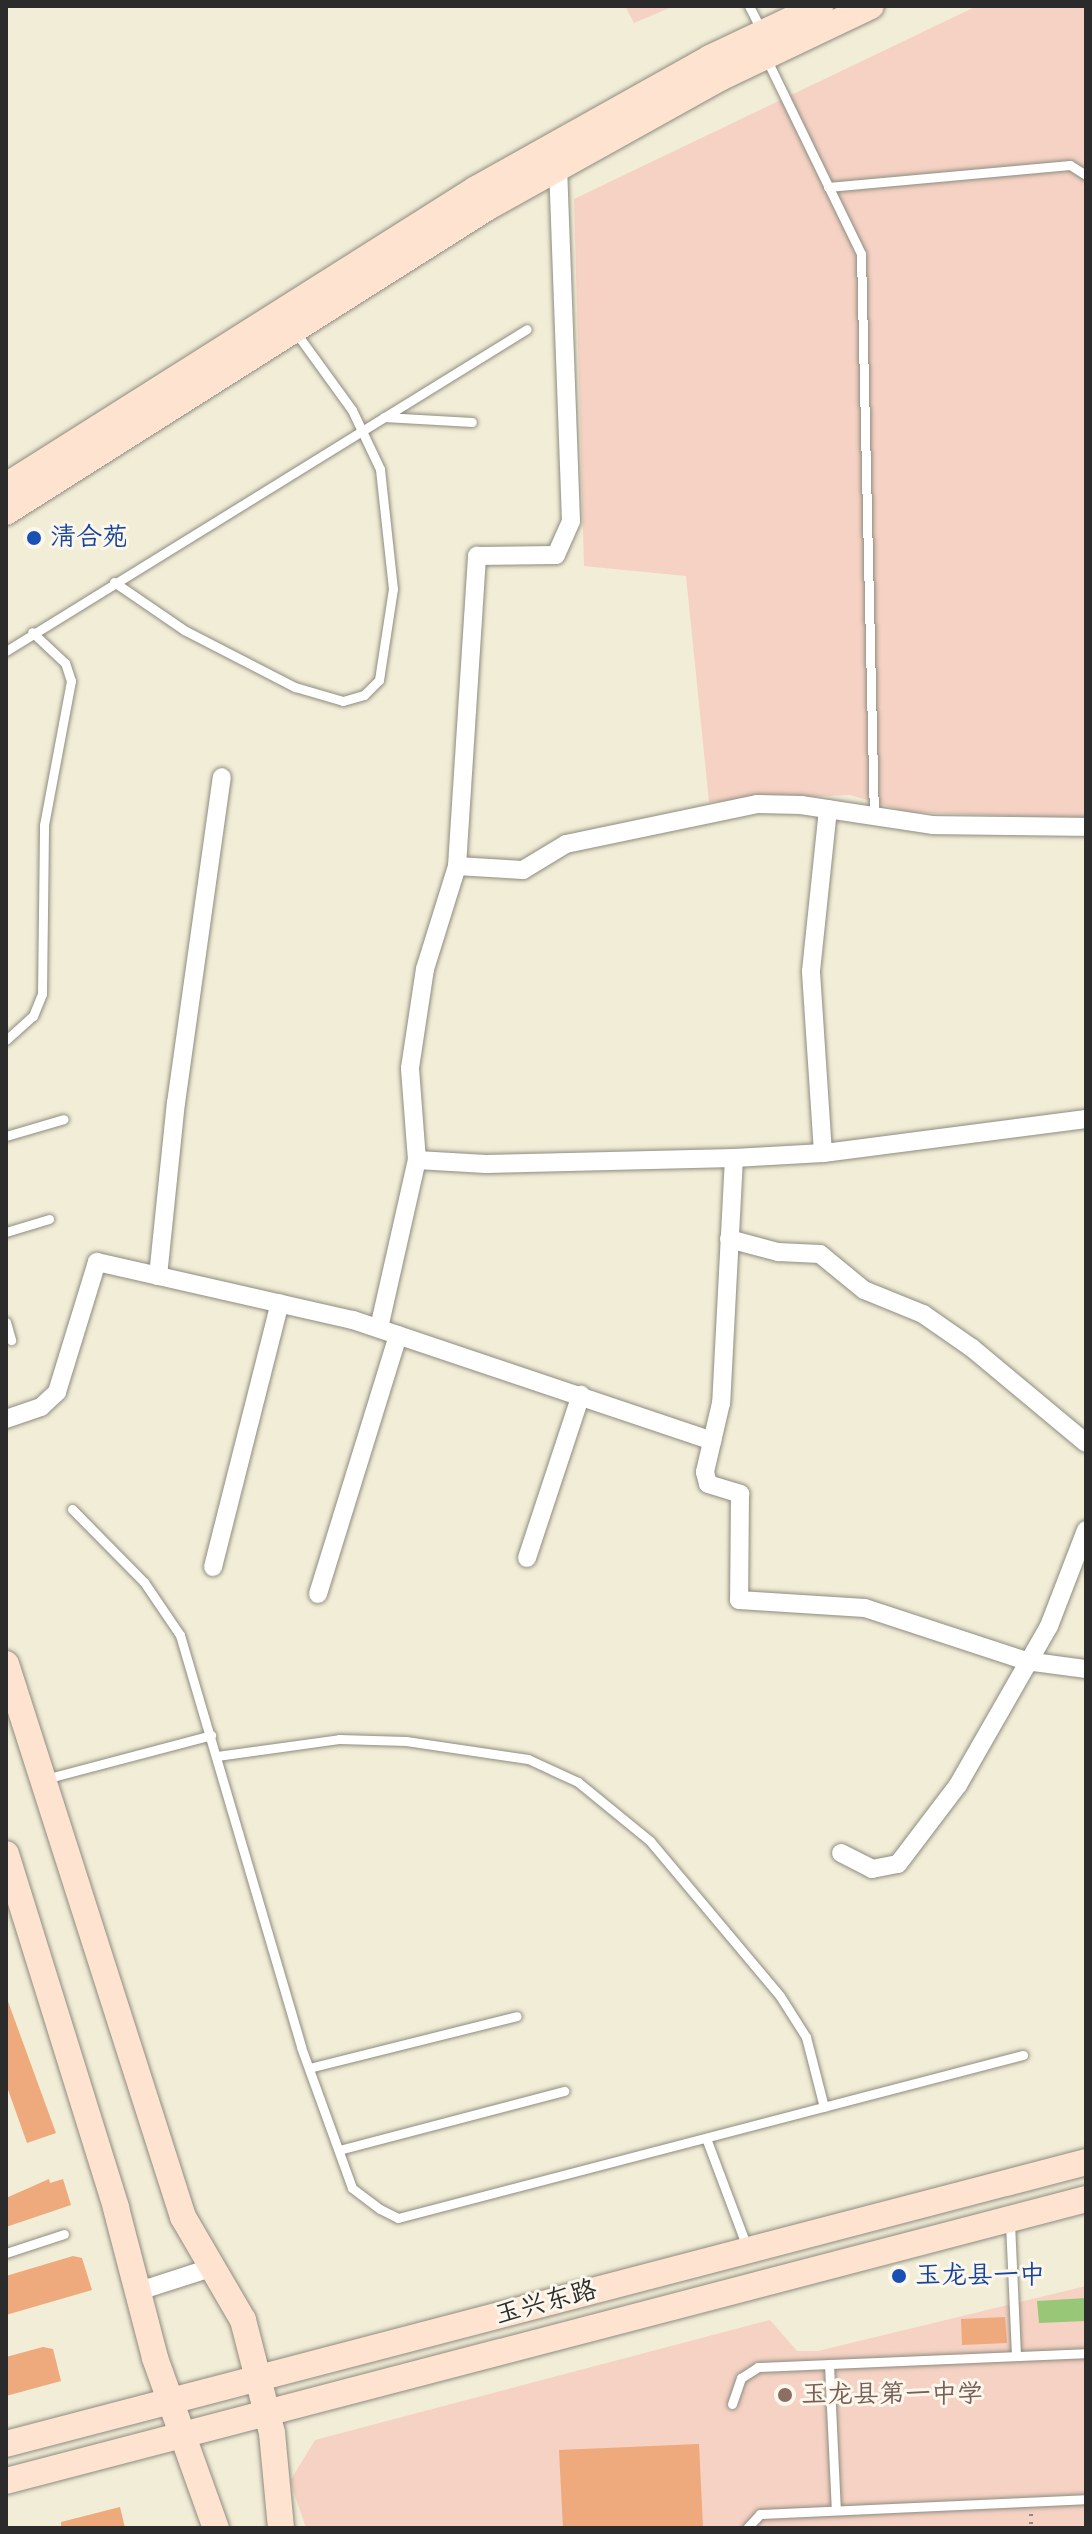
<!DOCTYPE html>
<meta charset="utf-8">
<style>
body{margin:0}
#map{position:relative;width:1092px;height:2534px;overflow:hidden;background:#f2edd6;font-family:"Comic Neue","LXGW WenKai TC",sans-serif}
div>[style]{position:absolute}
[style*='--x']{left:calc(var(--x)*1px);top:calc(var(--y)*1px);width:calc(var(--w)*1px);rotate:calc(var(--a)*1deg)}
.built>*{inset:0;background:#f5d2c3}
.green>*{inset:0;background:#98c877}
.building>*{inset:0;background:#eea97c}
.path>*{height:4px;margin-top:-2px;transform-origin:0;background:repeating-linear-gradient(90deg,#8e8c80 0 2px,transparent 0 8px)}
.roads{filter:drop-shadow(0 0 2px #8e8c80) drop-shadow(0 0 2px #8e8c80)}
.lane>*{height:9px;margin:-4.5px;padding:0 4.5px;transform-origin:4.5px;border-radius:4.5px;background:#fff}
.street>*{height:18px;margin:-9px;padding:0 9px;transform-origin:9px;border-radius:9px;background:#fff}
.secondary>*{height:26px;margin:-13px;padding:0 13px;transform-origin:13px;border-radius:13px;background:#fee3d1}
.dots>*{width:22px;height:22px;translate:-50% -50%;box-sizing:border-box;border:4px solid #fbf7ec;border-radius:50%}
span{translate:-50% -50%;white-space:nowrap;text-align:center;line-height:1.15;-webkit-text-stroke:6px #fbf7ec;paint-order:stroke}
.transit-label{font-size:26px;color:#164399}
.left{translate:0 -50%;text-align:left}
.street-label{font-size:26px;color:#2b2b2b}
.education-label{font-size:26px;color:#785e54}
.frame{position:absolute;inset:0;border:8px solid #2b2b2b;pointer-events:none}
</style>
<div id="map">
<div class="built">
<i style="clip-path:polygon(625px 6px,674px 6px,634px 23px)"></i>
<i style="clip-path:polygon(977px 6px,1086px 6px,1086px 819px,908px 812px,850px 795px,709px 802px,686px 576px,584px 566px,574px 199px)"></i>
<i style="clip-path:polygon(1086px 2286px,1086px 2528px,306px 2528px,290px 2481px,315px 2440px,770px 2320px,797px 2351px,818px 2351px)"></i>
</div>
<div class="green">
<i style="clip-path:polygon(1086px 2298px,1086px 2321px,1039px 2323px,1037px 2301px)"></i>
</div>
<div class="building">
<i style="clip-path:polygon(6px 1996px,56px 2133px,27px 2143px,6px 2084px)"></i>
<i style="clip-path:polygon(49px 2179px,50px 2183px,63px 2179px,71px 2205px,6px 2227px,6px 2198px)"></i>
<i style="clip-path:polygon(73px 2256px,82px 2258px,92px 2290px,6px 2315px,6px 2276px)"></i>
<i style="clip-path:polygon(1005px 2317px,1007px 2343px,962px 2345px,961px 2319px)"></i>
<i style="clip-path:polygon(43px 2347px,53px 2349px,61px 2381px,6px 2396px,6px 2357px)"></i>
<i style="clip-path:polygon(699px 2444px,703px 2528px,563px 2528px,559px 2450px)"></i>
<i style="clip-path:polygon(120px 2507px,125px 2528px,61px 2528px,61px 2522px)"></i>
</div>
<div class="path">
<i style="--x:1031;--y:2514;--w:14;--a:90"></i>
</div>
<div class="roads">
<div class="lane">
<i style="--x:749;--y:6;--w:27;--a:63"></i>
<i style="--x:766;--y:58;--w:218;--a:64.1"></i>
<i style="--x:861;--y:254;--w:563;--a:88.68"></i>
<i style="--x:828;--y:187;--w:243;--a:-5.2"></i>
<i style="--x:1070;--y:165;--w:19;--a:32"></i>
<i style="--x:384;--y:417;--w:88;--a:3.3"></i>
<i style="--x:114;--y:582;--w:85;--a:34.4"></i>
<i style="--x:184;--y:630;--w:125;--a:27.2"></i>
<i style="--x:295;--y:687;--w:50;--a:16.3"></i>
<i style="--x:343;--y:701;--w:22;--a:-16"></i>
<i style="--x:364;--y:695;--w:21;--a:-45"></i>
<i style="--x:379;--y:680;--w:92;--a:-81.3"></i>
<i style="--x:393;--y:589;--w:121;--a:-96.2"></i>
<i style="--x:380;--y:469;--w:65;--a:-115.4"></i>
<i style="--x:352;--y:410;--w:99;--a:-125.9"></i>
<i style="--x:6;--y:651;--w:612;--a:-31.72"></i>
<i style="--x:6;--y:1040;--w:36;--a:-42"></i>
<i style="--x:33;--y:1016;--w:24;--a:-68"></i>
<i style="--x:42;--y:994;--w:169;--a:-89.3"></i>
<i style="--x:44;--y:825;--w:147;--a:-79.4"></i>
<i style="--x:71;--y:681;--w:19;--a:-108"></i>
<i style="--x:65;--y:663;--w:45;--a:-136.8"></i>
<i style="--x:6;--y:1136;--w:60;--a:-16.3"></i>
<i style="--x:6;--y:1232;--w:45;--a:-16.8"></i>
<i style="--x:6;--y:1322;--w:19;--a:74"></i>
<i style="--x:72;--y:1509;--w:103;--a:45.4"></i>
<i style="--x:144;--y:1582;--w:64;--a:55.8"></i>
<i style="--x:180;--y:1635;--w:429;--a:73.6"></i>
<i style="--x:301;--y:2047;--w:150;--a:70.1"></i>
<i style="--x:352;--y:2188;--w:35;--a:37"></i>
<i style="--x:380;--y:2209;--w:20;--a:27"></i>
<i style="--x:398;--y:2218;--w:646;--a:-14.62"></i>
<i style="--x:217;--y:1756;--w:123;--a:-7.9"></i>
<i style="--x:339;--y:1739;--w:67;--a:1.7"></i>
<i style="--x:406;--y:1741;--w:123;--a:8.4"></i>
<i style="--x:528;--y:1759;--w:55;--a:24.7"></i>
<i style="--x:578;--y:1782;--w:93;--a:39.3"></i>
<i style="--x:650;--y:1841;--w:202;--a:50"></i>
<i style="--x:780;--y:1996;--w:49;--a:57.6"></i>
<i style="--x:806;--y:2037;--w:72;--a:75.6"></i>
<i style="--x:45;--y:1779;--w:172;--a:-14.8"></i>
<i style="--x:309;--y:2068;--w:214;--a:-14"></i>
<i style="--x:706;--y:2138;--w:116;--a:69.4"></i>
<i style="--x:339;--y:2150;--w:233;--a:-14.7"></i>
<i style="--x:1010;--y:2223;--w:133;--a:87.4"></i>
<i style="--x:6;--y:2253;--w:61;--a:-18.1"></i>
<i style="--x:829;--y:2364;--w:146;--a:87.3"></i>
<i style="--x:732;--y:2404;--w:28;--a:-71"></i>
<i style="--x:741;--y:2378;--w:20;--a:-33"></i>
<i style="--x:758;--y:2367;--w:328;--a:-2.4"></i>
<i style="--x:747;--y:2528;--w:19;--a:-47"></i>
<i style="--x:760;--y:2514;--w:326;--a:-2.6"></i>
</div>
<div class="street">
<i style="--x:457;--y:866;--w:66;--a:3.5"></i>
<i style="--x:523;--y:870;--w:50;--a:-31.2"></i>
<i style="--x:566;--y:844;--w:196;--a:-11.8"></i>
<i style="--x:758;--y:804;--w:43;--a:1.3"></i>
<i style="--x:801;--y:805;--w:134;--a:8.6"></i>
<i style="--x:933;--y:825;--w:153;--a:0.7"></i>
<i style="--x:1086;--y:1119;--w:265;--a:172.6"></i>
<i style="--x:823;--y:1153;--w:89;--a:176.8"></i>
<i style="--x:734;--y:1158;--w:245;--a:93"></i>
<i style="--x:721;--y:1403;--w:71;--a:103.1"></i>
<i style="--x:705;--y:1472;--w:12;--a:76"></i>
<i style="--x:708;--y:1484;--w:34;--a:17"></i>
<i style="--x:740;--y:1494;--w:106;--a:90.5"></i>
<i style="--x:739;--y:1600;--w:126;--a:3.6"></i>
<i style="--x:865;--y:1608;--w:169;--a:18.2"></i>
<i style="--x:1026;--y:1661;--w:61;--a:7.6"></i>
<i style="--x:823;--y:1153;--w:182;--a:-93.8"></i>
<i style="--x:811;--y:971;--w:163;--a:-84"></i>
<i style="--x:417;--y:1160;--w:92;--a:-94.4"></i>
<i style="--x:410;--y:1068;--w:100;--a:-81.4"></i>
<i style="--x:425;--y:969;--w:108;--a:-72.7"></i>
<i style="--x:457;--y:866;--w:311;--a:-86.3"></i>
<i style="--x:477;--y:556;--w:79;--a:-0.7"></i>
<i style="--x:556;--y:555;--w:37;--a:-66"></i>
<i style="--x:571;--y:521;--w:354;--a:-92.1"></i>
<i style="--x:729;--y:1239;--w:51;--a:14.9"></i>
<i style="--x:778;--y:1252;--w:42;--a:2.7"></i>
<i style="--x:820;--y:1254;--w:57;--a:39.3"></i>
<i style="--x:864;--y:1290;--w:64;--a:22.1"></i>
<i style="--x:923;--y:1314;--w:60;--a:34.8"></i>
<i style="--x:972;--y:1348;--w:148;--a:39.8"></i>
<i style="--x:158;--y:1276;--w:174;--a:-84.1"></i>
<i style="--x:176;--y:1103;--w:329;--a:-82"></i>
<i style="--x:379;--y:1328;--w:172;--a:-77.3"></i>
<i style="--x:417;--y:1160;--w:69;--a:3.3"></i>
<i style="--x:486;--y:1164;--w:248;--a:-1.4"></i>
<i style="--x:6;--y:1419;--w:37;--a:-19"></i>
<i style="--x:41;--y:1407;--w:22;--a:-43"></i>
<i style="--x:57;--y:1392;--w:136;--a:-72.9"></i>
<i style="--x:97;--y:1262;--w:262;--a:12.8"></i>
<i style="--x:353;--y:1320;--w:379;--a:18.6"></i>
<i style="--x:527;--y:1558;--w:172;--a:-71.7"></i>
<i style="--x:213;--y:1567;--w:272;--a:-75.8"></i>
<i style="--x:318;--y:1594;--w:271;--a:-72.8"></i>
<i style="--x:841;--y:1853;--w:35;--a:27"></i>
<i style="--x:872;--y:1869;--w:26;--a:-11"></i>
<i style="--x:898;--y:1864;--w:99;--a:-52.8"></i>
<i style="--x:958;--y:1785;--w:183;--a:-60.2"></i>
<i style="--x:1049;--y:1626;--w:103;--a:-68.9"></i>
<i style="--x:136;--y:2292;--w:82;--a:-17.8"></i>
</div>
<div class="secondary">
<i style="--x:6;--y:486;--w:556;--a:-32.29"></i>
<i style="--x:476;--y:189;--w:268;--a:-29.2"></i>
<i style="--x:710;--y:58;--w:122;--a:-25.3"></i>
<i style="--x:6;--y:512;--w:570;--a:-32.32"></i>
<i style="--x:488;--y:207;--w:265;--a:-29.1"></i>
<i style="--x:720;--y:78;--w:167;--a:-25.5"></i>
<i style="--x:6;--y:1664;--w:581;--a:72.25"></i>
<i style="--x:183;--y:2217;--w:119;--a:59.8"></i>
<i style="--x:243;--y:2320;--w:117;--a:75.6"></i>
<i style="--x:272;--y:2433;--w:95;--a:84.6"></i>
<i style="--x:6;--y:1854;--w:371;--a:72.7"></i>
<i style="--x:116;--y:2208;--w:155;--a:75.4"></i>
<i style="--x:155;--y:2358;--w:181;--a:70.3"></i>
<i style="--x:6;--y:2444;--w:1116;--a:-14.63"></i>
<i style="--x:6;--y:2481;--w:1116;--a:-14.63"></i>
</div>
</div>
<div class="dots">
<i style="left:34px;top:538px;background:#1a4fb4"></i>
<i style="left:899px;top:2276px;background:#1a4fb4"></i>
<i style="left:785px;top:2395px;background:#8d6e63"></i>
</div>
<div class="transit-label">
<span class="left" style="left:50px;top:538px">清合苑</span>
<span class="left" style="left:915px;top:2276px">玉龙县一中</span>
</div>
<div class="street-label">
<span style="left:546px;top:2303px;rotate:-15deg">玉兴东路</span>
</div>
<div class="education-label">
<span class="left" style="left:801px;top:2395px">玉龙县第一中学</span>
</div>
<div class="frame"></div>
</div>
